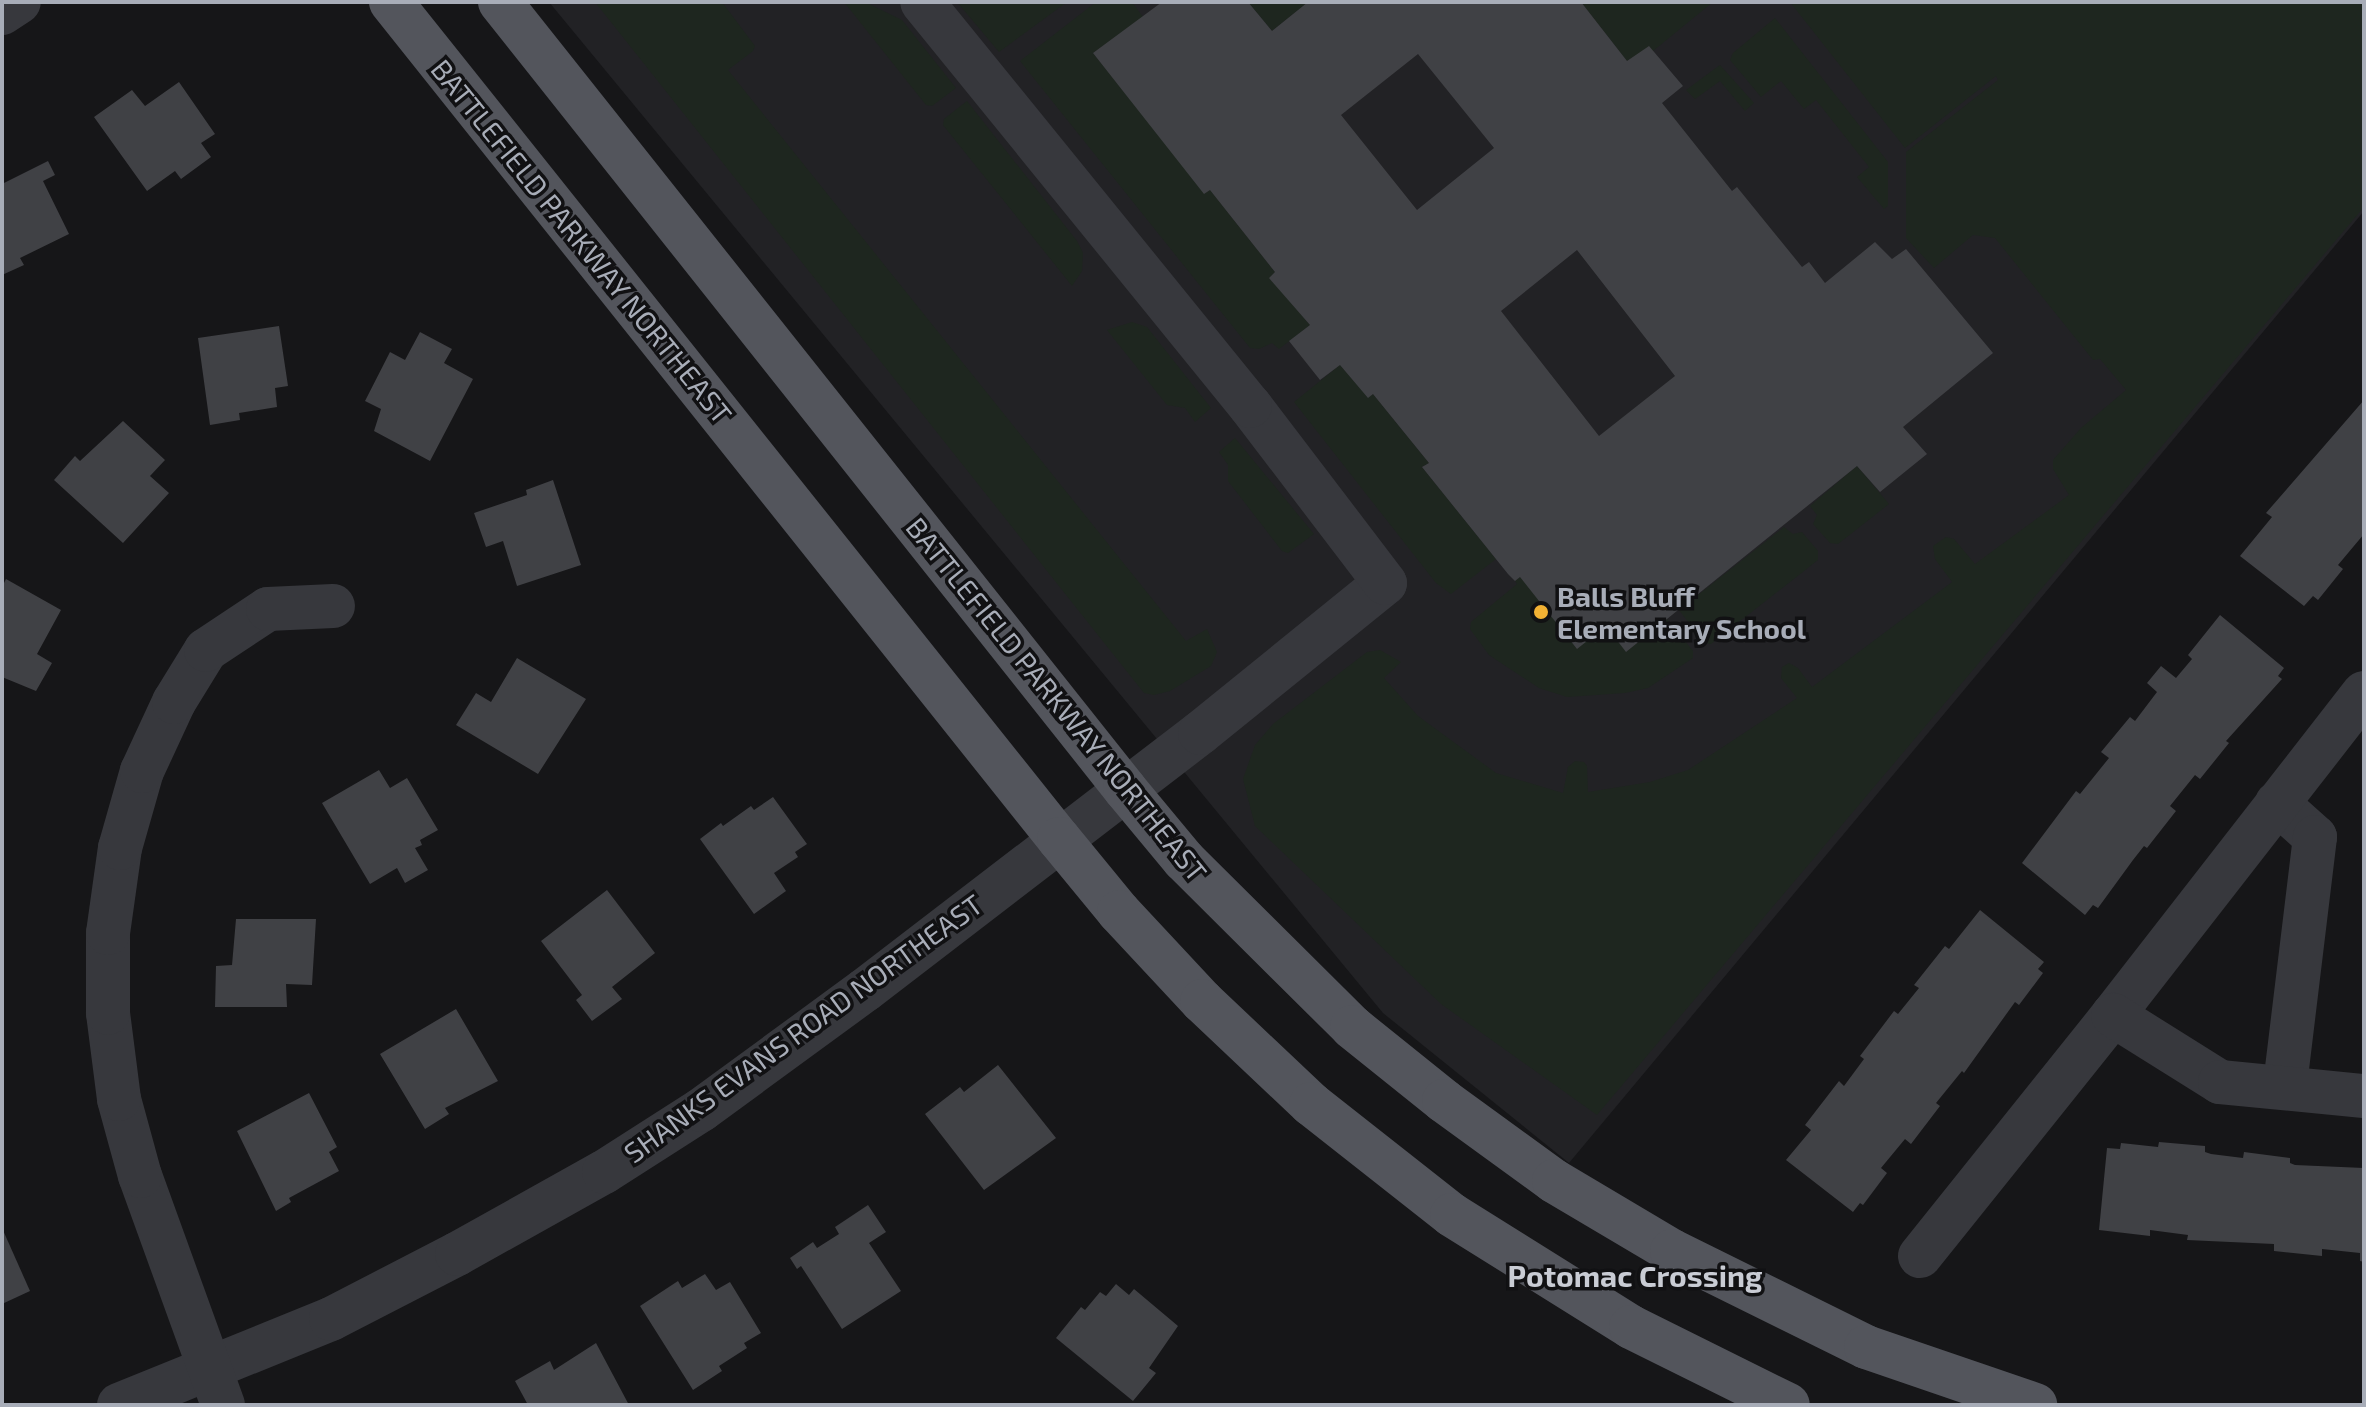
<!DOCTYPE html>
<style>
body{margin:0}
#map{position:relative;width:2366px;height:1407px;overflow:hidden;background:#161618;font-family:"Exo 2",sans-serif}
div>[style]{position:absolute}
[style*='--x']{left:calc(var(--x)*1px);top:calc(var(--y)*1px);width:calc(var(--w)*1px);rotate:calc(var(--a)*1deg)}
.built>*{inset:0;background:#222225}
.green>*{inset:0;background:#1e261f}
.building>*{inset:0;background:#404145}
.minor>*{height:44px;margin:-22px;padding:0 22px;transform-origin:22px;border-radius:22px;background:#37383d}
.major>*{height:44px;margin:-22px;padding:0 22px;transform-origin:22px;border-radius:22px;background:#53555c}
.dots>*{width:22px;height:22px;translate:-50% -50%;box-sizing:border-box;border:4px solid #111113;border-radius:50%}
span{translate:-50% -50%;white-space:nowrap;text-align:center;line-height:1.15;-webkit-text-stroke:7px #111113;paint-order:stroke}
.street-label{font-size:28px;color:#a8adb8}
.poi-label{font-size:28px;color:#a8adb8;font-weight:700}
.left{translate:0 -50%;text-align:left}
.neighbourhood-label{font-size:30px;color:#c9ccd4;font-weight:700}
.frame{position:absolute;inset:0;border:4px solid #a8adb8;pointer-events:none}
</style>
<div id="map">
<div class="built">
<i style="clip-path:polygon(549px 2px,2364px 2px,2364px 211px,1569px 1163px,1383px 1013px)"></i>
</div>
<div class="green">
<i style="clip-path:polygon(595px 2px,722px 2px,755px 46px,753px 51px,728px 70px,1186px 641px,1207px 629px,1217px 652px,1211px 666px,1170px 691px,1154px 695px,1144px 693px)"></i>
<i style="clip-path:polygon(844px 2px,865px 2px,902px 20px,956px 88px,932px 106px,926px 105px)"></i>
<i style="clip-path:polygon(957px 2px,1067px 2px,999px 52px)"></i>
<i style="clip-path:polygon(1096px 2px,1132px 2px,1143px 17px,1093px 53px,1205px 193px,1210px 190px,1275px 272px,1270px 278px,1310px 325px,1279px 349px,1272px 343px,1259px 349px,1250px 348px,1020px 61px)"></i>
<i style="clip-path:polygon(1248px 2px,1308px 2px,1272px 31px)"></i>
<i style="clip-path:polygon(1581px 2px,1713px 2px,1653px 51px,1649px 47px,1627px 61px)"></i>
<i style="clip-path:polygon(1790px 2px,2364px 2px,2364px 207px,1597px 1115px,1441px 1004px,1255px 826px,1243px 779px,1255px 745px,1273px 724px,1367px 652px,1380px 650px,1401px 662px,1384px 678px,1418px 716px,1496px 773px,1563px 793px,1568px 767px,1575px 761px,1584px 762px,1587px 766px,1588px 792px,1650px 782px,1688px 770px,1797px 698px,1781px 678px,1782px 667px,1789px 663px,1798px 668px,1812px 687px,1952px 582px,1935px 559px,1933px 546px,1946px 537px,1954px 539px,1975px 564px,2069px 495px,2053px 469px,2053px 460px,2081px 428px,2126px 390px,2100px 359px,2093px 360px,1995px 238px,1973px 235px,1934px 268px,1906px 238px,1906px 152px,1998px 80px,1996px 76px,1905px 148px)"></i>
<i style="clip-path:polygon(1775px 18px,1888px 162px,1888px 206px,1884px 209px,1857px 177px,1869px 167px,1816px 100px,1804px 109px,1781px 81px,1761px 97px,1730px 60px,1733px 53px)"></i>
<i style="clip-path:polygon(1720px 65px,1754px 103px,1745px 111px,1720px 81px,1695px 99px,1686px 90px)"></i>
<i style="clip-path:polygon(967px 101px,1077px 241px,1083px 253px,1082px 271px,1072px 286px,943px 125px,944px 119px)"></i>
<i style="clip-path:polygon(1132px 322px,1147px 327px,1211px 408px,1195px 422px,1185px 408px,1167px 405px,1107px 330px)"></i>
<i style="clip-path:polygon(1340px 365px,1368px 397px,1373px 394px,1429px 463px,1422px 467px,1496px 559px,1451px 594px,1436px 583px,1294px 402px)"></i>
<i style="clip-path:polygon(1235px 438px,1314px 534px,1288px 553px,1282px 551px,1228px 481px,1228px 465px,1219px 452px)"></i>
<i style="clip-path:polygon(1857px 466px,1889px 504px,1838px 544px,1830px 543px,1813px 524px,1817px 515px,1810px 506px)"></i>
<i style="clip-path:polygon(1784px 527px,1793px 534px,1802px 532px,1818px 551px,1818px 560px,1711px 644px,1704px 643px,1679px 610px)"></i>
<i style="clip-path:polygon(1520px 577px,1606px 626px,1627px 651px,1667px 619px,1693px 651px,1693px 658px,1648px 688px,1625px 693px,1567px 697px,1539px 688px,1489px 655px,1470px 629px,1471px 622px,1517px 584px,1515px 581px)"></i>
</div>
<div class="building">
<i style="clip-path:polygon(evenodd,1162px 2px,1248px 2px,1272px 31px,1308px 2px,1581px 2px,1627px 61px,1649px 46px,1683px 86px,1662px 103px,1732px 191px,1737px 187px,1802px 267px,1809px 262px,1825px 283px,1875px 242px,1892px 259px,1906px 249px,1993px 353px,1903px 427px,1927px 454px,1880px 492px,1857px 466px,1626px 652px,1606px 626px,1577px 649px,1520px 577px,1515px 581px,1508px 574px,1422px 467px,1429px 463px,1373px 394px,1368px 398px,1340px 365px,1320px 380px,1289px 341px,1310px 325px,1269px 278px,1275px 272px,1210px 190px,1204px 194px,1093px 53px,1162px 2px,1418px 54px,1494px 148px,1417px 210px,1341px 115px,1418px 54px,1162px 2px,1577px 250px,1675px 376px,1599px 436px,1501px 311px,1577px 250px)"></i>
<i style="clip-path:polygon(179px 82px,215px 134px,201px 143px,211px 157px,181px 179px,175px 171px,147px 191px,94px 117px,132px 90px,145px 106px)"></i>
<i style="clip-path:polygon(48px 161px,55px 175px,43px 181px,69px 234px,20px 258px,24px 265px,2px 275px,2px 184px)"></i>
<i style="clip-path:polygon(279px 326px,288px 386px,275px 388px,277px 407px,239px 413px,240px 420px,210px 425px,198px 338px)"></i>
<i style="clip-path:polygon(420px 332px,452px 349px,444px 363px,473px 379px,430px 461px,374px 431px,381px 409px,365px 401px,390px 352px,405px 360px)"></i>
<i style="clip-path:polygon(2364px 400px,2364px 534px,2338px 565px,2343px 569px,2318px 600px,2313px 596px,2304px 606px,2240px 556px,2272px 517px,2266px 513px)"></i>
<i style="clip-path:polygon(123px 421px,165px 460px,150px 476px,169px 493px,123px 543px,54px 480px,75px 456px,80px 461px)"></i>
<i style="clip-path:polygon(553px 480px,581px 565px,517px 586px,503px 541px,486px 547px,474px 513px,527px 495px,526px 490px)"></i>
<i style="clip-path:polygon(6px 579px,61px 610px,37px 654px,52px 663px,36px 691px,2px 677px,2px 587px)"></i>
<i style="clip-path:polygon(2220px 615px,2284px 668px,2278px 676px,2282px 679px,2226px 741px,2229px 743px,2200px 779px,2195px 775px,2170px 806px,2176px 811px,2147px 848px,2144px 846px,2133px 860px,2098px 908px,2093px 905px,2085px 915px,2022px 863px,2076px 791px,2080px 794px,2109px 758px,2101px 752px,2130px 717px,2135px 721px,2157px 692px,2147px 683px,2161px 666px,2176px 678px,2192px 659px,2188px 655px)"></i>
<i style="clip-path:polygon(517px 658px,586px 699px,538px 774px,456px 725px,476px 693px,491px 702px)"></i>
<i style="clip-path:polygon(379px 770px,390px 788px,407px 778px,438px 830px,420px 840px,422px 845px,415px 848px,428px 870px,405px 883px,397px 868px,370px 884px,322px 803px)"></i>
<i style="clip-path:polygon(773px 797px,807px 844px,795px 852px,798px 857px,774px 873px,786px 891px,754px 914px,700px 839px,721px 823px,723px 826px,751px 806px,754px 810px)"></i>
<i style="clip-path:polygon(607px 890px,655px 953px,612px 987px,622px 999px,592px 1021px,576px 1000px,582px 995px,541px 941px)"></i>
<i style="clip-path:polygon(1980px 910px,2044px 962px,2038px 969px,2043px 973px,2019px 1005px,2015px 1002px,1964px 1073px,1962px 1071px,1936px 1103px,1940px 1106px,1911px 1144px,1905px 1139px,1881px 1168px,1887px 1173px,1863px 1205px,1860px 1203px,1853px 1212px,1786px 1160px,1811px 1130px,1805px 1125px,1839px 1081px,1844px 1086px,1864px 1059px,1860px 1056px,1894px 1011px,1898px 1014px,1919px 988px,1914px 985px,1945px 946px,1949px 949px)"></i>
<i style="clip-path:polygon(236px 919px,316px 919px,312px 985px,286px 984px,287px 1007px,215px 1007px,216px 966px,232px 965px)"></i>
<i style="clip-path:polygon(456px 1009px,498px 1081px,445px 1108px,449px 1114px,425px 1129px,380px 1054px)"></i>
<i style="clip-path:polygon(998px 1065px,1056px 1138px,984px 1190px,925px 1114px,960px 1087px,964px 1092px)"></i>
<i style="clip-path:polygon(309px 1093px,337px 1147px,329px 1152px,339px 1171px,289px 1198px,291px 1202px,276px 1211px,237px 1131px)"></i>
<i style="clip-path:polygon(2159px 1142px,2205px 1146px,2205px 1152px,2211px 1154px,2243px 1158px,2244px 1152px,2290px 1158px,2290px 1163px,2295px 1165px,2364px 1168px,2364px 1262px,2360px 1261px,2360px 1253px,2322px 1249px,2322px 1256px,2274px 1251px,2274px 1244px,2187px 1240px,2188px 1235px,2150px 1230px,2150px 1236px,2099px 1230px,2107px 1148px,2120px 1149px,2121px 1143px,2158px 1147px)"></i>
<i style="clip-path:polygon(868px 1205px,886px 1232px,869px 1243px,901px 1291px,842px 1329px,801px 1266px,797px 1269px,790px 1258px,813px 1242px,817px 1248px,839px 1234px,835px 1227px)"></i>
<i style="clip-path:polygon(2px 1228px,30px 1291px,2px 1304px)"></i>
<i style="clip-path:polygon(705px 1274px,716px 1290px,730px 1282px,761px 1333px,744px 1343px,747px 1348px,719px 1366px,722px 1371px,693px 1390px,640px 1306px,678px 1281px,682px 1288px)"></i>
<i style="clip-path:polygon(1116px 1284px,1129px 1295px,1134px 1289px,1178px 1326px,1149px 1368px,1156px 1373px,1133px 1401px,1056px 1338px,1081px 1307px,1085px 1310px,1100px 1292px,1106px 1296px)"></i>
<i style="clip-path:polygon(596px 1343px,629px 1405px,528px 1405px,515px 1381px,550px 1361px,554px 1370px)"></i>
</div>
<div class="minor">
<i style="--x:2;--y:13;--w:20;--a:-33"></i>
<i style="--x:2277;--y:803;--w:51;--a:41.8"></i>
<i style="--x:2315;--y:837;--w:251;--a:96.9"></i>
<i style="--x:2113;--y:1015;--w:408;--a:-52.1"></i>
<i style="--x:1920;--y:1256;--w:309;--a:-51.3"></i>
<i style="--x:2113;--y:1015;--w:126;--a:32.1"></i>
<i style="--x:2220;--y:1082;--w:145;--a:5.6"></i>
<i style="--x:119;--y:1405;--w:229;--a:-22.1"></i>
<i style="--x:331;--y:1319;--w:142;--a:-27.3"></i>
<i style="--x:457;--y:1254;--w:168;--a:-29.2"></i>
<i style="--x:604;--y:1172;--w:115;--a:-32.6"></i>
<i style="--x:701;--y:1110;--w:203;--a:-36.2"></i>
<i style="--x:865;--y:990;--w:422;--a:-37.5"></i>
<i style="--x:1200;--y:733;--w:238;--a:-39"></i>
<i style="--x:1385;--y:583;--w:223;--a:-127.3"></i>
<i style="--x:1250;--y:406;--w:520;--a:-129.07"></i>
<i style="--x:223;--y:1405;--w:244;--a:-109.9"></i>
<i style="--x:140;--y:1176;--w:80;--a:-105.3"></i>
<i style="--x:119;--y:1099;--w:87;--a:-97.3"></i>
<i style="--x:108;--y:1013;--w:80;--a:-90"></i>
<i style="--x:108;--y:933;--w:86;--a:-82"></i>
<i style="--x:120;--y:848;--w:80;--a:-74.1"></i>
<i style="--x:142;--y:771;--w:76;--a:-65.1"></i>
<i style="--x:174;--y:702;--w:61;--a:-58.4"></i>
<i style="--x:206;--y:650;--w:74;--a:-33.5"></i>
<i style="--x:268;--y:609;--w:65;--a:-2.6"></i>
</div>
<div class="major">
<i style="--x:391;--y:2;--w:1071;--a:51.41"></i>
<i style="--x:1059;--y:839;--w:94;--a:50.6"></i>
<i style="--x:1119;--y:912;--w:122;--a:47"></i>
<i style="--x:1202;--y:1001;--w:150;--a:43.4"></i>
<i style="--x:1311;--y:1104;--w:179;--a:38.2"></i>
<i style="--x:1452;--y:1215;--w:211;--a:32"></i>
<i style="--x:1631;--y:1327;--w:175;--a:26.4"></i>
<i style="--x:500;--y:2;--w:1005;--a:51.54"></i>
<i style="--x:1125;--y:789;--w:92;--a:50.3"></i>
<i style="--x:1184;--y:860;--w:237;--a:44.8"></i>
<i style="--x:1352;--y:1027;--w:118;--a:38.8"></i>
<i style="--x:1444;--y:1101;--w:136;--a:36"></i>
<i style="--x:1554;--y:1181;--w:137;--a:30.7"></i>
<i style="--x:1672;--y:1251;--w:216;--a:26.3"></i>
<i style="--x:1866;--y:1347;--w:179;--a:18.9"></i>
</div>
<div class="dots">
<i style="left:1541px;top:612px;background:#f2b134"></i>
</div>
<div class="street-label">
<span style="left:582px;top:241px;rotate:51deg">BATTLEFIELD PARKWAY NORTHEAST</span>
<span style="left:1057px;top:699px;rotate:51deg">BATTLEFIELD PARKWAY NORTHEAST</span>
<span style="left:803px;top:1028px;rotate:-36deg">SHANKS EVANS ROAD NORTHEAST</span>
</div>
<div class="poi-label">
<span class="left" style="left:1557px;top:612px">Balls Bluff<br>Elementary School</span>
</div>
<div class="neighbourhood-label">
<span style="left:1635px;top:1275px">Potomac Crossing</span>
</div>
<div class="frame"></div>
</div>
